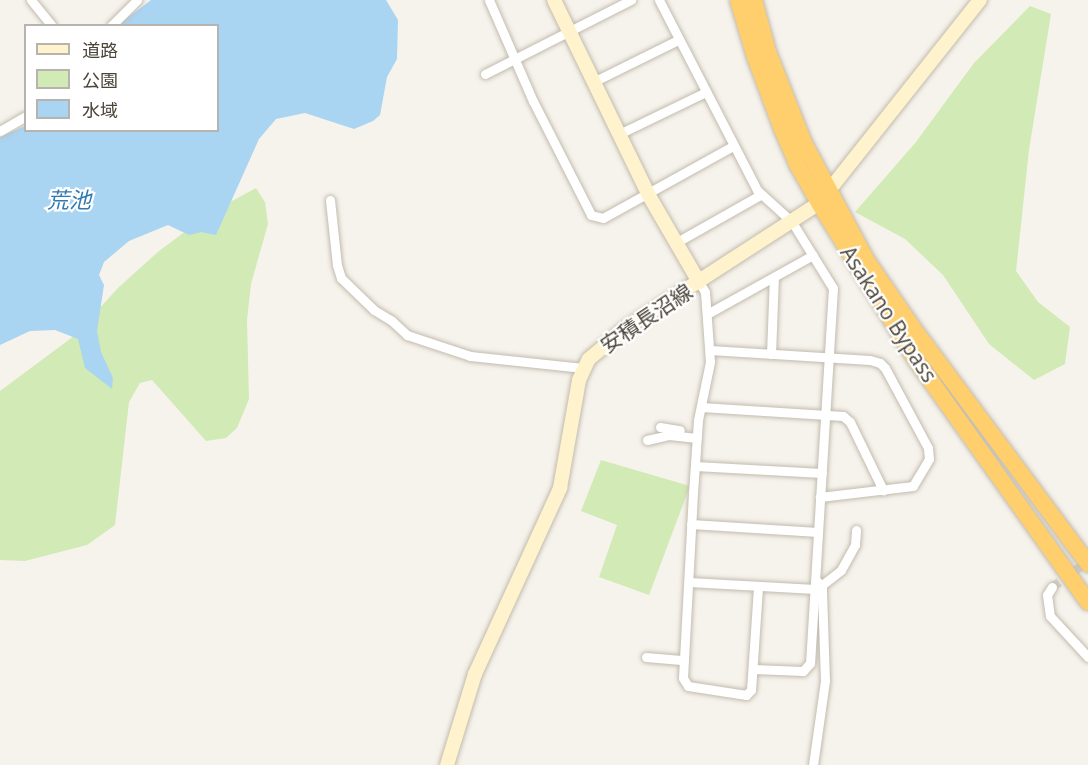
<!DOCTYPE html>
<meta charset="utf-8">
<style>
body{margin:0}
#map{position:relative;width:1088px;height:765px;overflow:hidden;background:#f6f3ec;font-family:"Open Sans","Noto Sans JP",sans-serif}
div>[style]{position:absolute}
[style*='--x']{left:calc(var(--x)*1px);top:calc(var(--y)*1px);width:calc(var(--w)*1px);rotate:calc(var(--a)*1deg)}
.green>*{inset:0;background:#d2eab5}
.water>*{inset:0;background:#a9d4f2}
.street-tunnel>*{height:9px;margin-top:-4.5px;transform-origin:0;background:repeating-linear-gradient(90deg,#d4d0c8 0 9px,transparent 0 13.5px)}
.roads{filter:drop-shadow(0 0 2px #c2bbae) drop-shadow(0 0 2px #c2bbae)}
.street>*{height:9px;margin:-4.5px;padding:0 4.5px;transform-origin:4.5px;border-radius:4.5px;background:#fff}
.secondary>*{height:14px;margin:-7px;padding:0 7px;transform-origin:7px;border-radius:7px;background:#fff3cd}
.highway>*{height:16px;margin:-8px;padding:0 8px;transform-origin:8px;border-radius:8px;background:#ffcf6e}
span{translate:-50% -50%;white-space:nowrap;text-align:center;line-height:1.15;-webkit-text-stroke:4.5px #fff;paint-order:stroke}
.street-label{font-size:21px;color:#4b4439}
.water-label{font-size:22px;color:#2e7ab2;font-style:italic}
.legend{position:absolute;left:24px;top:24px;width:195px;height:108px;box-sizing:border-box;background:#fff;border:2px solid #b7b4b0;margin:0;padding:8px 10px;list-style:none;font-size:18px;color:#4b4439}
.legend li{display:flex;align-items:center;gap:12px;height:30px}
.legend b{width:30px;border:2px solid #b7b4b0}
</style>
<div id="map">
<div class="green">
<i style="clip-path:polygon(1030px 6px,1051px 14px,1029px 150px,1016px 271px,1038px 302px,1070px 327px,1065px 364px,1034px 380px,989px 344px,943px 275px,905px 239px,855px 212px,916px 142px,974px 63px)"></i>
<i style="clip-path:polygon(256px 188px,265px 202px,268px 224px,251px 284px,247px 320px,249px 399px,237px 428px,226px 438px,206px 441px,152px 380px,140px 383px,129px 402px,115px 525px,87px 545px,25px 561px,0 560px,0 391px,74px 336px,119px 287px,159px 251px,210px 213px)"></i>
<i style="clip-path:polygon(601px 460px,690px 486px,649px 595px,599px 577px,617px 525px,581px 511px)"></i>
</div>
<div class="water">
<i style="clip-path:polygon(151px 0,386px 0,398px 20px,397px 59px,387px 77px,380px 115px,373px 121px,354px 129px,305px 113px,276px 119px,259px 139px,216px 235px,201px 232px,189px 235px,168px 225px,129px 241px,104px 262px,99px 275px,104px 285px,97px 331px,101px 352px,113px 378px,112px 389px,85px 368px,78px 339px,55px 330px,30px 331px,0 345px,0 137px,25px 126px,26px 130px,218px 130px,218px 26px,118px 25px)"></i>
</div>
<div class="street-tunnel">
<i style="--x:1052;--y:587;--w:44;--a:-35.8"></i>
</div>
<div class="roads">
<div class="street">
<i style="--x:31;--y:0;--w:33;--a:51"></i>
<i style="--x:489;--y:0;--w:110;--a:66.5"></i>
<i style="--x:533;--y:101;--w:128;--a:63"></i>
<i style="--x:591;--y:215;--w:12;--a:14"></i>
<i style="--x:603;--y:218;--w:149;--a:-29"></i>
<i style="--x:659;--y:0;--w:214;--a:62.7"></i>
<i style="--x:757;--y:190;--w:47;--a:42.4"></i>
<i style="--x:792;--y:222;--w:78;--a:58.2"></i>
<i style="--x:833;--y:288;--w:376;--a:93.5"></i>
<i style="--x:810;--y:663;--w:11;--a:131"></i>
<i style="--x:803;--y:671;--w:50;--a:-177.7"></i>
<i style="--x:111;--y:26;--w:37;--a:-45"></i>
<i style="--x:485;--y:74;--w:164;--a:-26.9"></i>
<i style="--x:593;--y:82;--w:95;--a:-26.3"></i>
<i style="--x:0;--y:131;--w:30;--a:-30"></i>
<i style="--x:619;--y:134;--w:97;--a:-25.8"></i>
<i style="--x:330;--y:200;--w:65;--a:83.9"></i>
<i style="--x:337;--y:265;--w:14;--a:73"></i>
<i style="--x:341;--y:278;--w:46;--a:44.1"></i>
<i style="--x:374;--y:310;--w:21;--a:31"></i>
<i style="--x:392;--y:321;--w:21;--a:43"></i>
<i style="--x:407;--y:335;--w:66;--a:18.4"></i>
<i style="--x:470;--y:356;--w:114;--a:6.1"></i>
<i style="--x:677;--y:242;--w:95;--a:-29.5"></i>
<i style="--x:699;--y:282;--w:12;--a:59"></i>
<i style="--x:705;--y:292;--w:70;--a:85.9"></i>
<i style="--x:710;--y:362;--w:59;--a:101.7"></i>
<i style="--x:698;--y:420;--w:73;--a:93.9"></i>
<i style="--x:693;--y:493;--w:185;--a:93.1"></i>
<i style="--x:683;--y:678;--w:9;--a:58"></i>
<i style="--x:688;--y:686;--w:59;--a:8.8"></i>
<i style="--x:746;--y:695;--w:7;--a:-45"></i>
<i style="--x:751;--y:690;--w:104;--a:-86.1"></i>
<i style="--x:707;--y:314;--w:121;--a:-29.1"></i>
<i style="--x:710;--y:350;--w:160;--a:3.6"></i>
<i style="--x:870;--y:360;--w:10;--a:17"></i>
<i style="--x:880;--y:363;--w:7;--a:45"></i>
<i style="--x:885;--y:368;--w:91;--a:61.7"></i>
<i style="--x:928;--y:448;--w:11;--a:85"></i>
<i style="--x:929;--y:459;--w:31;--a:121"></i>
<i style="--x:913;--y:486;--w:94;--a:173.3"></i>
<i style="--x:771;--y:354;--w:77;--a:-87.8"></i>
<i style="--x:701;--y:407;--w:142;--a:3.6"></i>
<i style="--x:843;--y:416;--w:9;--a:41"></i>
<i style="--x:850;--y:422;--w:76;--a:64.1"></i>
<i style="--x:660;--y:427;--w:20;--a:9"></i>
<i style="--x:647;--y:440;--w:23;--a:-13"></i>
<i style="--x:669;--y:435;--w:28;--a:6"></i>
<i style="--x:695;--y:466;--w:127;--a:3.2"></i>
<i style="--x:691;--y:524;--w:127;--a:3.6"></i>
<i style="--x:689;--y:582;--w:126;--a:3.2"></i>
<i style="--x:822;--y:585;--w:24;--a:-38"></i>
<i style="--x:841;--y:570;--w:29;--a:-61"></i>
<i style="--x:855;--y:545;--w:15;--a:-86"></i>
<i style="--x:1052;--y:587;--w:9;--a:122"></i>
<i style="--x:1047;--y:595;--w:21;--a:82"></i>
<i style="--x:1050;--y:616;--w:56;--a:47.2"></i>
<i style="--x:646;--y:657;--w:38;--a:5"></i>
<i style="--x:813;--y:765;--w:85;--a:-81.9"></i>
<i style="--x:825;--y:681;--w:91;--a:-91.9"></i>
<i style="--x:822;--y:590;--w:5;--a:-90"></i>
<i style="--x:822;--y:585;--w:7;--a:-146"></i>
</div>
<div class="secondary">
<i style="--x:554;--y:0;--w:216;--a:64.1"></i>
<i style="--x:648;--y:194;--w:102;--a:59.9"></i>
<i style="--x:447;--y:765;--w:95;--a:-72.9"></i>
<i style="--x:475;--y:674;--w:205;--a:-65.4"></i>
<i style="--x:560;--y:488;--w:110;--a:-80"></i>
<i style="--x:579;--y:380;--w:23;--a:-65"></i>
<i style="--x:589;--y:359;--w:48;--a:-40"></i>
<i style="--x:626;--y:328;--w:230;--a:-32.9"></i>
<i style="--x:819;--y:203;--w:259;--a:-51.6"></i>
</div>
<div class="highway">
<i style="--x:738;--y:0;--w:59;--a:73.4"></i>
<i style="--x:755;--y:57;--w:77;--a:69.4"></i>
<i style="--x:782;--y:129;--w:40;--a:66.6"></i>
<i style="--x:798;--y:166;--w:43;--a:60.4"></i>
<i style="--x:819;--y:203;--w:185;--a:58.3"></i>
<i style="--x:916;--y:360;--w:297;--a:54.6"></i>
<i style="--x:754;--y:0;--w:54;--a:74.9"></i>
<i style="--x:768;--y:52;--w:98;--a:68.4"></i>
<i style="--x:804;--y:143;--w:134;--a:61.9"></i>
<i style="--x:867;--y:261;--w:81;--a:55.5"></i>
<i style="--x:913;--y:328;--w:294;--a:53.4"></i>
</div>
</div>
<div class="street-label">
<span style="left:889px;top:314px;rotate:57deg">Asakano Bypass</span>
<span style="left:646px;top:318px;rotate:-34deg">安積長沼線</span>
</div>
<div class="water-label">
<span style="left:69px;top:200px">荒池</span>
</div>
<ul class="legend">
<li><b style="height:8px;background:#fff3cd"></b>道路</li>
<li><b style="height:16px;background:#d2eab5"></b>公園</li>
<li><b style="height:16px;background:#a9d4f2"></b>水域</li>
</ul>
</div>
